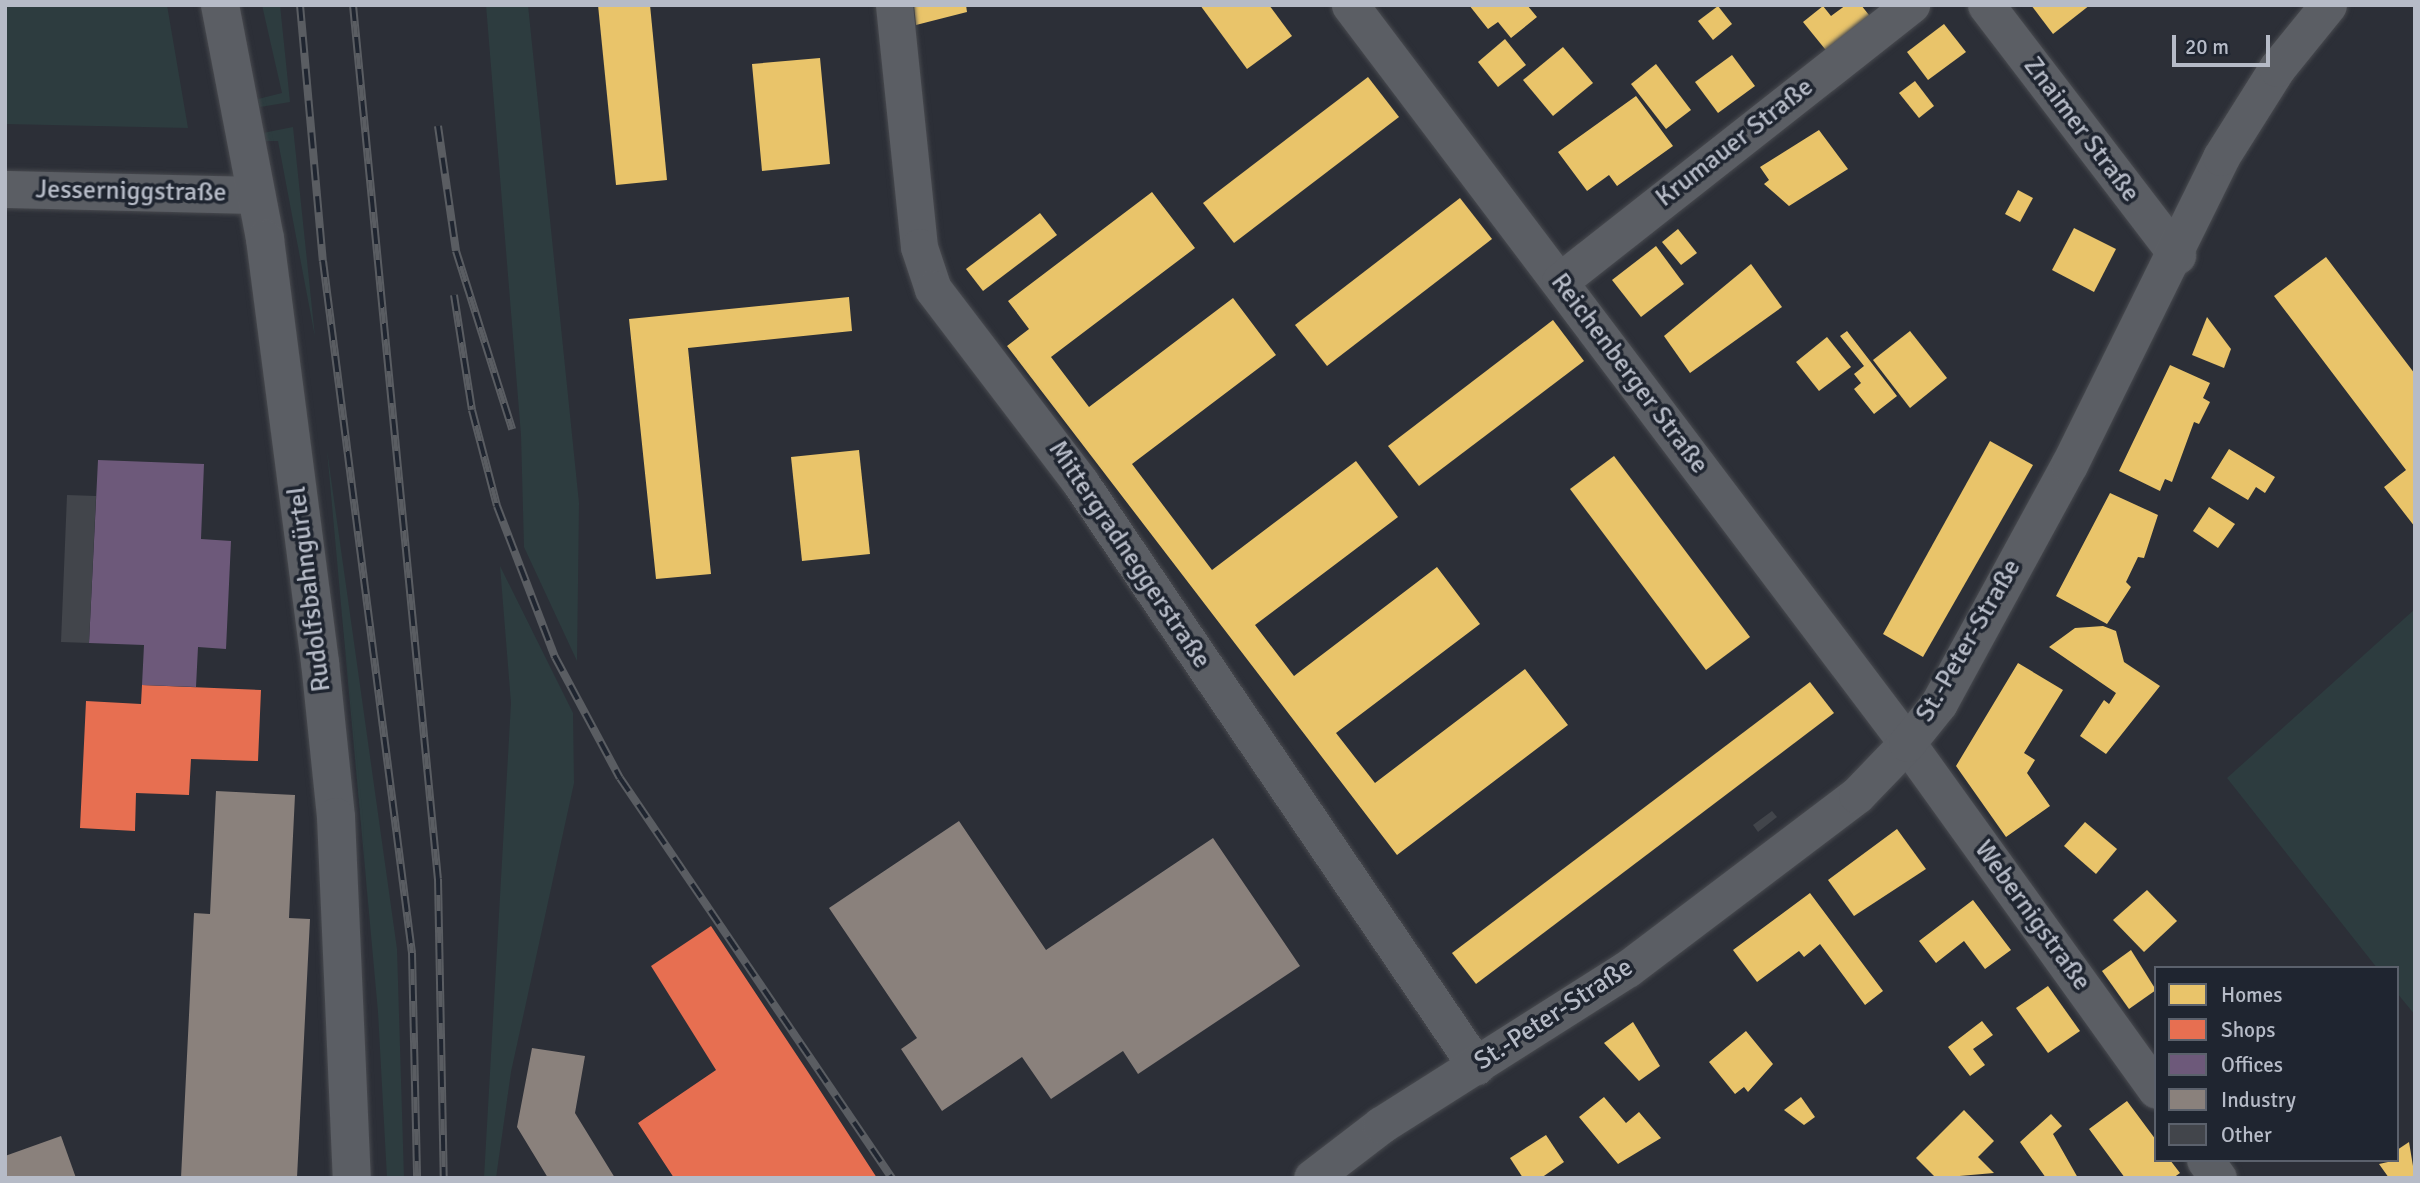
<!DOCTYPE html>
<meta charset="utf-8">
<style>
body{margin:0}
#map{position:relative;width:2420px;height:1183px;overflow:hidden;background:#2c2f37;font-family:Signika,sans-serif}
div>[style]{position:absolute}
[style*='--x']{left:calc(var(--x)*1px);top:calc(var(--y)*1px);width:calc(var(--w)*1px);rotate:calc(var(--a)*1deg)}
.green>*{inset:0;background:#2d3c3f}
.homes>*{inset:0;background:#e9c46a}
.shops>*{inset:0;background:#e76f51}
.offices>*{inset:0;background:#6d597a}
.industry>*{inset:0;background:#8a817c}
.building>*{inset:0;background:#42454b}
.roads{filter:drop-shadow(0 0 2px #484a4f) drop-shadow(0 0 2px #484a4f)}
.minor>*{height:37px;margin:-18.5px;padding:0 18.5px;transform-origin:18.5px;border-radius:18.5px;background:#5b5e64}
.tertiary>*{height:38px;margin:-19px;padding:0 19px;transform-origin:19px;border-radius:19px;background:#5b5e64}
.rail>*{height:8px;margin-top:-4px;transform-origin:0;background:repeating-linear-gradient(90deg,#1f2530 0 16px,#5a5d62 0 32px);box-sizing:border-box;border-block:2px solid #5a5d62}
span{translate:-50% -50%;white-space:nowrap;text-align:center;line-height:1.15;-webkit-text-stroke:7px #1f2530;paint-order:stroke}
.street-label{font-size:26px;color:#b6bbc7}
.frame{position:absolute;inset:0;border:7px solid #b6bbc7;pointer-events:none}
.legend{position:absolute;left:2154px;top:966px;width:245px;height:196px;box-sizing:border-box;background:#1f2530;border:2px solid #5b616c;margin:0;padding:9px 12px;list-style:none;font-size:21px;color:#b6bbc7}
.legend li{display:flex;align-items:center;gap:14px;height:35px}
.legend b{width:35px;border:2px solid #5b616c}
.scale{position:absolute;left:2172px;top:35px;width:98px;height:32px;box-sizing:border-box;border:4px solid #b6bbc7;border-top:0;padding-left:9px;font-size:21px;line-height:24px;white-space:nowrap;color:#b6bbc7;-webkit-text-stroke:5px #1f2530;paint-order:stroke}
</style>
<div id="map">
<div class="green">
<i style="clip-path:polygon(5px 5px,167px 5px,188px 128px,5px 124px)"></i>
<i style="clip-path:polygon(262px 5px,280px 5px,290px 102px,260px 107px,258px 99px,282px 93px)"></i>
<i style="clip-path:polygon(486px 5px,528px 5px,579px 503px,577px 661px,524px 547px,521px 435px)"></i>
<i style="clip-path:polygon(293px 127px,315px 337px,278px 141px,264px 141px,263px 133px)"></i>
<i style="clip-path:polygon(327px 450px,397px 949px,404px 1178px,387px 1178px,378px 1012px)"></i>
<i style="clip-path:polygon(500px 566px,573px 713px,574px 783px,511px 1072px,496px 1178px,484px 1178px,511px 703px)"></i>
<i style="clip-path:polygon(2415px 609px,2415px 1015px,2397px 993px,2397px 968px,2377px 968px,2227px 778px)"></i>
</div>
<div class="homes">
<i style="clip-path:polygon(598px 5px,650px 5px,667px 180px,616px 185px)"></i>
<i style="clip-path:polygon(914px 5px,966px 5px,967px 12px,916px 25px)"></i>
<i style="clip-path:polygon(1200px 5px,1269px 5px,1292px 36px,1247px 69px)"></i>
<i style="clip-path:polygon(1469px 5px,1527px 5px,1537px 17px,1511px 38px,1498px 22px,1488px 29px)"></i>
<i style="clip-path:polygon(1846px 5px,1861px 5px,1873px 20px,1829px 54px,1803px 22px,1823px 6px,1831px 16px)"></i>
<i style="clip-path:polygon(2031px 5px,2090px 5px,2053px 34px)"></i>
<i style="clip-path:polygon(1718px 6px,1732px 24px,1713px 40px,1698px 21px)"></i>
<i style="clip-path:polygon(1944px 24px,1966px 52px,1928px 80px,1907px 52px)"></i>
<i style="clip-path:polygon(1505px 39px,1526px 65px,1498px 87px,1478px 62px)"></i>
<i style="clip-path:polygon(1563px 47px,1593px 83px,1553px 116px,1523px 80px)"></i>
<i style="clip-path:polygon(1732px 55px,1755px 86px,1718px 113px,1695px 82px)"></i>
<i style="clip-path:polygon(820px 58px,830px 164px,762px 171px,752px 64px)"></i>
<i style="clip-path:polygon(1656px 64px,1691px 110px,1666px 129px,1631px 84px)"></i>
<i style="clip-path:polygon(1368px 77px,1399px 117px,1234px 243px,1203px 203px)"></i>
<i style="clip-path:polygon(1915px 81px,1934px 106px,1919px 118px,1899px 93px)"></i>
<i style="clip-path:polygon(1636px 96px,1673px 146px,1617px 186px,1609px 175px,1587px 191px,1558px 152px)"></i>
<i style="clip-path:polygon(1819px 130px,1848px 169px,1789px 206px,1764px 184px,1769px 180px,1760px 167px)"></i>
<i style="clip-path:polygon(2018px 190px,2033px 198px,2020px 222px,2005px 214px)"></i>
<i style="clip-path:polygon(1152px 192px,1195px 248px,1051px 357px,1089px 407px,1233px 298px,1276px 355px,1132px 464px,1212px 570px,1356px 461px,1398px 517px,1255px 625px,1294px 676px,1437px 567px,1480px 624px,1336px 733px,1375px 783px,1525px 669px,1568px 725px,1397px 855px,1007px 346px,1029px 329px,1008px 301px)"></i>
<i style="clip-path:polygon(1460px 198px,1492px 239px,1327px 366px,1295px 325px)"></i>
<i style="clip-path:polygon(1040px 213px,1057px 235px,983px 291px,966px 269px)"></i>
<i style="clip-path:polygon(2074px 228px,2116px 249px,2094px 292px,2052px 270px)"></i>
<i style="clip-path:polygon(1678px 229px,1697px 253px,1681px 265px,1662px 242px)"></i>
<i style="clip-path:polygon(1656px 246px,1684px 284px,1641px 317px,1612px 280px)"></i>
<i style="clip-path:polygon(2326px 257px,2415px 374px,2415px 527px,2384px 487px,2406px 470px,2274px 296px)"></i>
<i style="clip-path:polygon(1751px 264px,1782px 307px,1690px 373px,1664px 336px)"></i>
<i style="clip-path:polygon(849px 297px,852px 331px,688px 348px,711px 574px,656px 579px,629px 319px)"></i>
<i style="clip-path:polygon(2207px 317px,2231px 349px,2224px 368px,2192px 355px)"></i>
<i style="clip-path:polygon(1553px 320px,1584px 361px,1419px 486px,1388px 446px)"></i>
<i style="clip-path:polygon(1847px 331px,1897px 396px,1874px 414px,1854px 389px,1861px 383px,1854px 374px,1864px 366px,1840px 336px)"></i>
<i style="clip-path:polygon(1910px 331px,1947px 378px,1910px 408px,1873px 360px)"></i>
<i style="clip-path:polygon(1827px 337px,1851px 367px,1819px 391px,1796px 362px)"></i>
<i style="clip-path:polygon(2170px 365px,2210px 383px,2203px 398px,2210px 402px,2199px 424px,2194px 422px,2172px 482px,2165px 479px,2160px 491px,2119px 471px)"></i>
<i style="clip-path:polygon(1990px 441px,2033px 465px,1923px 657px,1883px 634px)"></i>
<i style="clip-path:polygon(2229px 449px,2275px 477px,2265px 493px,2256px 487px,2248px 500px,2211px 478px)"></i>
<i style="clip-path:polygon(859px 450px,870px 554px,802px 561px,791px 457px)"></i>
<i style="clip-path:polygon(1614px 456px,1750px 637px,1706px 670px,1570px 489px)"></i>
<i style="clip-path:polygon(2110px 493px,2158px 515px,2144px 558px,2138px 557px,2126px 582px,2131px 587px,2107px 624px,2056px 596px)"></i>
<i style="clip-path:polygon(2209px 507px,2235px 524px,2218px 548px,2193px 531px)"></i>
<i style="clip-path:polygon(2103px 626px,2116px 631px,2124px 662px,2160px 686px,2106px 754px,2080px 736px,2104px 700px,2109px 704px,2116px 693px,2049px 647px,2075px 628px)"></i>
<i style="clip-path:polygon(2018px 663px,2063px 690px,2024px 753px,2035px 760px,2027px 773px,2050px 806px,2006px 837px,1956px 766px)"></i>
<i style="clip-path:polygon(1810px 682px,1834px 713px,1476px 984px,1452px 953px)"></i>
<i style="clip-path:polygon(2085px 822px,2117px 849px,2096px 874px,2064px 846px)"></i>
<i style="clip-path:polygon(1897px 829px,1926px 869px,1854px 916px,1828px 880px)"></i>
<i style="clip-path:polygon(2147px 890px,2177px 921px,2144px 952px,2113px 920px)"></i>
<i style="clip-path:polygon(1810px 893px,1883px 991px,1865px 1005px,1820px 944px,1804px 957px,1799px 951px,1757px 982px,1733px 950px)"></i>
<i style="clip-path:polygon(1973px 900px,2011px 950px,1985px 969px,1964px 941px,1936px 963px,1919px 941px)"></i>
<i style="clip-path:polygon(2131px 950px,2156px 990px,2129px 1009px,2102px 971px)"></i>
<i style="clip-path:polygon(2048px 986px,2080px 1031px,2048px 1053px,2016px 1008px)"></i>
<i style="clip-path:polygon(1982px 1021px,1993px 1035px,1973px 1049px,1985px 1065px,1970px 1076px,1948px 1047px)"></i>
<i style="clip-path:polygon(1633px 1022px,1660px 1066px,1639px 1081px,1604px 1043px)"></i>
<i style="clip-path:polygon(1746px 1031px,1773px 1064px,1748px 1092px,1744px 1087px,1735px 1094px,1709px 1062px)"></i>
<i style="clip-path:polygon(1604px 1097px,1626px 1123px,1639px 1112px,1661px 1138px,1618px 1164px,1579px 1117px)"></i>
<i style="clip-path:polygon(1801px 1097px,1815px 1117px,1804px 1125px,1784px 1110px)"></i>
<i style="clip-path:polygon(2127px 1101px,2156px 1140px,2156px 1160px,2170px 1160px,2180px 1173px,2173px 1178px,2125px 1178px,2089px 1129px)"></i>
<i style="clip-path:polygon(1964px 1110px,1994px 1141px,1978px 1157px,1994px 1173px,1936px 1178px,1916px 1158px)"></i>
<i style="clip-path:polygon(2051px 1114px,2062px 1126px,2053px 1134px,2078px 1178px,2046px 1178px,2020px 1142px)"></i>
<i style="clip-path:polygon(1546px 1135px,1564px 1162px,1541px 1178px,1523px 1178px,1510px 1158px)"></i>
<i style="clip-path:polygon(2409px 1142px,2415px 1178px,2389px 1178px,2379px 1164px,2397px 1160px,2397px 1150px)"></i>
</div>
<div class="shops">
<i style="clip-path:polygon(142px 685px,261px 690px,258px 761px,191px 759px,189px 795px,136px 793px,135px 831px,80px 828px,86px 701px,141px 704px)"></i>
<i style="clip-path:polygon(711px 926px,810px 1075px,877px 1178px,674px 1178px,638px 1123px,716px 1070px,651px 966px)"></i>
</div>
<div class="offices">
<i style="clip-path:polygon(98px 460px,204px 464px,201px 539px,231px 541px,226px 649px,198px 647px,196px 687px,142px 685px,144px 645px,89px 643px)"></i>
</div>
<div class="industry">
<i style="clip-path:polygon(216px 791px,295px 795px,289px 918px,310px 919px,297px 1178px,181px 1178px,194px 913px,210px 914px)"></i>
<i style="clip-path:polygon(959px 821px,1046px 950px,1213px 838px,1300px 966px,1138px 1074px,1123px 1051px,1051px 1099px,1022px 1057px,942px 1111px,901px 1049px,917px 1038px,829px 908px)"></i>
<i style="clip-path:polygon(532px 1048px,585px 1056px,575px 1113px,615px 1178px,548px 1178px,517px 1127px)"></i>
<i style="clip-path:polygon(61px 1136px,76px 1178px,5px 1178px,5px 1156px)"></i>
</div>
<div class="building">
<i style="clip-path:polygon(67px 495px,96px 496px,89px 643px,61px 642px)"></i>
<i style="clip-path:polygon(1772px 811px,1777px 817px,1758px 832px,1753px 825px)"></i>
</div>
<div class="roads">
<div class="minor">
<i style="--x:894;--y:5;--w:243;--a:84.1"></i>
<i style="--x:919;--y:247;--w:44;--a:71.6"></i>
<i style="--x:933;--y:289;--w:243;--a:52.7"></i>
<i style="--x:1080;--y:482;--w:706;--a:55.86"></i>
<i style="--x:1350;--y:5;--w:925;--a:52.96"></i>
<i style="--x:1907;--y:743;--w:427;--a:54.3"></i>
<i style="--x:1986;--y:5;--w:315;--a:52.6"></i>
<i style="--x:5;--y:189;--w:251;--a:1.4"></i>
<i style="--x:1560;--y:281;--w:447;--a:-38.2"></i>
<i style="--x:2205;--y:1160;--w:22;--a:54"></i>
<i style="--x:1312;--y:1178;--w:87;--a:-37.5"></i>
<i style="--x:1381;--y:1125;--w:291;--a:-32.4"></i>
<i style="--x:1627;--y:969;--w:288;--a:-37.1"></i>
<i style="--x:1857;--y:795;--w:72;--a:-46.1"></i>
<i style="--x:1907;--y:743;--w:51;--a:-51.3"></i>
<i style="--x:1939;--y:703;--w:271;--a:-61.4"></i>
<i style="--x:2069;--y:465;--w:343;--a:-63.7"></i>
<i style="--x:2221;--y:157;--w:105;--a:-57.8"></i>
<i style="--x:2277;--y:68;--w:81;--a:-51"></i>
</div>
<div class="tertiary">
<i style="--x:220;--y:5;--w:238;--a:79.1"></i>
<i style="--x:265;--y:239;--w:427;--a:82.6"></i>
<i style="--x:320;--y:662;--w:156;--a:84.1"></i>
<i style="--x:336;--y:817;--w:361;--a:87.5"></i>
</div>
</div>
<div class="rail">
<i style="--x:300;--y:5;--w:257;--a:84.9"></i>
<i style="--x:323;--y:261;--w:698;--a:82.67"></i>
<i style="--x:412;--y:953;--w:225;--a:88.7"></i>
<i style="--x:353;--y:5;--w:878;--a:84.45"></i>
<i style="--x:438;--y:879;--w:299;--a:88.9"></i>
<i style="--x:438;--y:126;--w:126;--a:81.8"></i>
<i style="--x:456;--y:251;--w:187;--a:72.5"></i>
<i style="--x:454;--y:295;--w:116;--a:81.1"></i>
<i style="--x:472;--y:410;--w:99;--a:75.4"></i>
<i style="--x:497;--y:506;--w:162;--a:69"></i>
<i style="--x:555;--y:657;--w:137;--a:61.8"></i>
<i style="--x:620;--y:778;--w:484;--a:55.8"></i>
</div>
<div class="street-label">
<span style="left:2081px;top:130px;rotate:53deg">Znaimer Straße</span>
<span style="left:1735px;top:143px;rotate:-38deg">Krumauer Straße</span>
<span style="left:131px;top:192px;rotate:1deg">Jesserniggstraße</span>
<span style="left:1629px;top:374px;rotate:53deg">Reichenberger Straße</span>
<span style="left:1129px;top:555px;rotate:56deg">Mittergradneggerstraße</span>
<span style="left:310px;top:589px;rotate:-97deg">Rudolfsbahngürtel</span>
<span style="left:1969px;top:641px;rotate:-60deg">St.-Peter-Straße</span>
<span style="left:2032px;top:916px;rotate:54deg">Webernigstraße</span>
<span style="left:1554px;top:1015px;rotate:-33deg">St.-Peter-Straße</span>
</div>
<div class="frame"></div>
<ul class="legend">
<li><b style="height:19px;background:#e9c46a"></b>Homes</li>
<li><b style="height:19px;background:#e76f51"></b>Shops</li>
<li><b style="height:19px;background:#6d597a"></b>Offices</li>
<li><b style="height:19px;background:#8a817c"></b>Industry</li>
<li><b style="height:19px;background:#42454b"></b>Other</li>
</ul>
<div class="scale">20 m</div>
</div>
